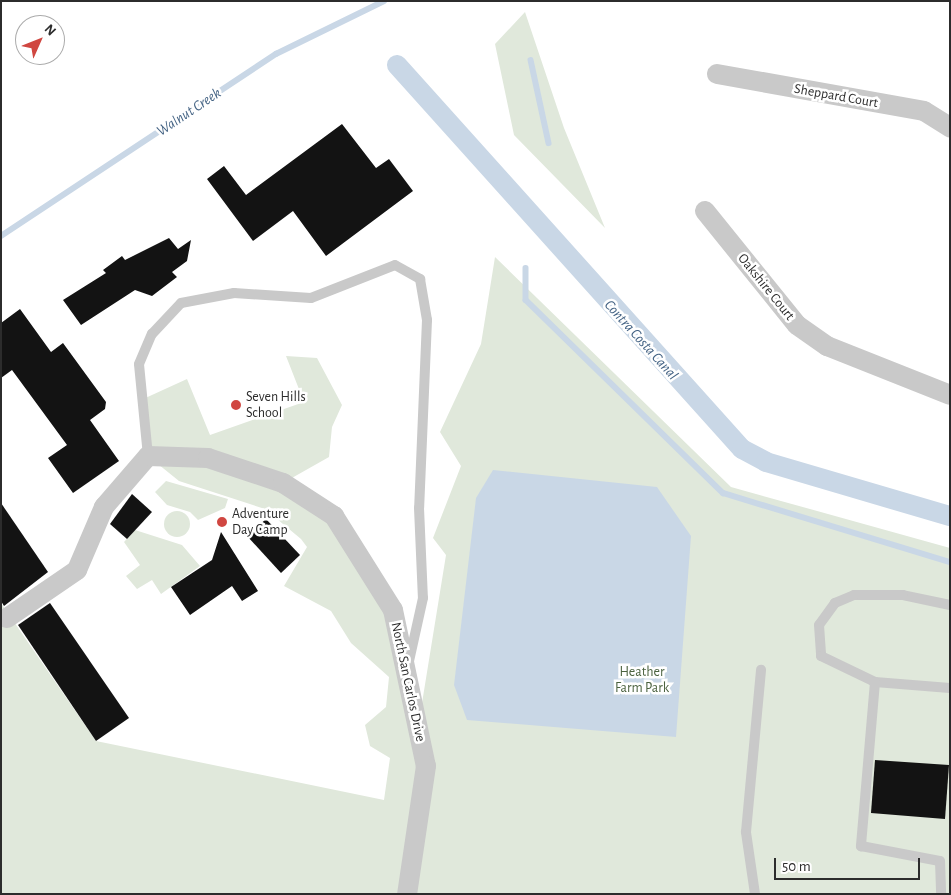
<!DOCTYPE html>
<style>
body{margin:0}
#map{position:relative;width:951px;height:895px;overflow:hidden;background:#fff;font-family:"Alegreya Sans",sans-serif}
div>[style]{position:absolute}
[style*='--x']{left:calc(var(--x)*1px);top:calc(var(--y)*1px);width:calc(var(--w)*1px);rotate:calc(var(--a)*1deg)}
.green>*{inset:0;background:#e0e8db}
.round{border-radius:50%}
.water>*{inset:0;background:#c9d7e6}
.stream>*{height:5.5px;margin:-2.75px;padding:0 2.75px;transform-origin:2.75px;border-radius:2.75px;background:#c9d7e6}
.canal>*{height:20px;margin:-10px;padding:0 10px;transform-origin:10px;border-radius:10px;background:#c9d7e6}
.building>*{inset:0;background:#131313}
.lane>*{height:10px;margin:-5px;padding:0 5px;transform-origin:5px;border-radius:5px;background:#c9c9c9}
.street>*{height:20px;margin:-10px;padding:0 10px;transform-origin:10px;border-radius:10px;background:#c9c9c9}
.dots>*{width:14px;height:14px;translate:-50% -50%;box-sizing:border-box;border:2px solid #fff;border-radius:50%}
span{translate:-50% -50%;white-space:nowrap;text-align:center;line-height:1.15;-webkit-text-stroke:5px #fff;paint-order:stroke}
.street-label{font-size:14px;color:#2c2c2c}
.poi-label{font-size:14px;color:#2c2c2c}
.left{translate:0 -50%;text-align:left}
.park-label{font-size:14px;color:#4b623f}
.water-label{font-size:15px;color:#446384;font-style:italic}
.frame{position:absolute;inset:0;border:2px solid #2c2c2c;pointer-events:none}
.north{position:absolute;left:15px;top:15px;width:50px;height:50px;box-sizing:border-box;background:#fff;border:1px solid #ababab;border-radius:50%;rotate:46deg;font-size:14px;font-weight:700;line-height:20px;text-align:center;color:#2c2c2c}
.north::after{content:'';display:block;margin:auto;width:18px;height:22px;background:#d04741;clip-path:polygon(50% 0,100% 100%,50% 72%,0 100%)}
.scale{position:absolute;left:774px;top:858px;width:146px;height:22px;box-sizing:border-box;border:2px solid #2c2c2c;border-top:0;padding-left:6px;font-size:15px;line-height:18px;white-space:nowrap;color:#2c2c2c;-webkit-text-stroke:4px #fff;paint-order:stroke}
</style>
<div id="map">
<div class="green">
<i style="clip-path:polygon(525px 12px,564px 128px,605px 228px,514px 135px,495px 44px)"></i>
<i style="clip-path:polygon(495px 257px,731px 487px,950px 548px,950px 894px,1px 894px,1px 603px,96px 741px,384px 800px,390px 758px,370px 746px,365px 725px,386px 707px,389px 677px,351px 643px,331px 611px,284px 586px,307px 547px,301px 539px,265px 509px,179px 481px,148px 456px,141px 400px,187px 379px,210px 435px,304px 402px,286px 356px,317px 358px,342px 405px,332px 427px,329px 457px,283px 483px,334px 516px,393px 610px,422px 703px,446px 555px,433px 538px,461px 466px,440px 432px,481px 344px)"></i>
<i style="clip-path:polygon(166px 481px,228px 499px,225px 508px,198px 520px,190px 512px,167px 505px,155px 492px)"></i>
<i class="round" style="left:164px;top:511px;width:26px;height:26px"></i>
<i style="clip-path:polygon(135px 530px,182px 545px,200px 566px,161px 594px,152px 580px,137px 589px,126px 576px,140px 565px,124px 542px)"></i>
</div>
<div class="water">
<i style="clip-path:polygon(493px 470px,657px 487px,691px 536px,676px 737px,467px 720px,454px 685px,476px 498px)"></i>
</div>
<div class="stream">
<i style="--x:531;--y:60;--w:85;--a:77.8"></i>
<i style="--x:1;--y:236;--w:330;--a:-33.5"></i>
<i style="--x:276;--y:54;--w:120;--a:-26.1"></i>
<i style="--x:526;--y:268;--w:32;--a:90"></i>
<i style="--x:526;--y:300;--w:276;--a:44.4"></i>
<i style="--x:723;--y:493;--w:237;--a:16.9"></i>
</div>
<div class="canal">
<i style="--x:397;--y:65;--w:516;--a:48.06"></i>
<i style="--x:742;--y:449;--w:27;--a:28"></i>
<i style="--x:766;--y:462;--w:192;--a:16.4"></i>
</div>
<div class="building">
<i style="clip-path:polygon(342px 124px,376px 168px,389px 159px,413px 191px,326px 256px,293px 211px,253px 241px,207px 179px,224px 166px,246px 195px)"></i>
<i style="clip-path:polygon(169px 238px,178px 249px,191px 240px,187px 261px,172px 272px,177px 277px,152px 296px,135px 290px,81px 325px,63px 300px,106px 273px,103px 270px,122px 256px,125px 260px)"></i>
<i style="clip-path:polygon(20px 309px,51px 352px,63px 343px,106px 402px,105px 409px,90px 420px,119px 461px,73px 493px,48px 458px,67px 445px,12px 370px,1px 378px,1px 323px)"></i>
<i style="clip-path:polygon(132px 494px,152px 512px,127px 539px,110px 524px)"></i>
<i style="clip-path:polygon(1px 503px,48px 572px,4px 606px,1px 601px)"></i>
<i style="clip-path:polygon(266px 519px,300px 555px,281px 573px,247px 536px)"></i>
<i style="clip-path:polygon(221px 532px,258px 591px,242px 601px,232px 586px,190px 615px,171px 587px,212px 560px)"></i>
<i style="clip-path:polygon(50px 603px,129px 718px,96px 741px,18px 625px)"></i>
<i style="clip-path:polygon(875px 760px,949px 765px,945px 819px,871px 813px)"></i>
</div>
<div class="lane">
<i style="--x:148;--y:456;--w:92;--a:-95.6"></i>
<i style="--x:139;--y:364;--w:33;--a:-67"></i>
<i style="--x:152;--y:334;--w:42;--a:-46.9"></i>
<i style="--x:181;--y:303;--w:54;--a:-10.7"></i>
<i style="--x:234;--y:293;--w:77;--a:3.7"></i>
<i style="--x:311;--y:298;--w:90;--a:-21.4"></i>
<i style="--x:395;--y:265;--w:29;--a:29"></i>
<i style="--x:420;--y:279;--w:42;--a:80.3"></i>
<i style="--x:427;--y:320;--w:188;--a:92.4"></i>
<i style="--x:419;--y:508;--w:90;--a:87.5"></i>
<i style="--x:423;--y:598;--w:65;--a:102.5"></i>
<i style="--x:950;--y:605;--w:48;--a:-168"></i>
<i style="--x:903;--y:595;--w:49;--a:180"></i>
<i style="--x:854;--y:595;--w:21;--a:157"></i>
<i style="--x:835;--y:603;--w:27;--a:126"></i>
<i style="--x:819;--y:625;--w:31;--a:86"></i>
<i style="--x:821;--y:656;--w:60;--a:25.7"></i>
<i style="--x:875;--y:682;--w:75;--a:4.6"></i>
<i style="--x:875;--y:682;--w:165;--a:94.9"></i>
<i style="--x:861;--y:846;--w:80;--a:10.8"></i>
<i style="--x:940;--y:861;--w:33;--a:88"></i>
<i style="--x:755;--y:894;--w:63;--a:-98.3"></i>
<i style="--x:746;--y:832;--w:163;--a:-84.7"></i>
</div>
<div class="street">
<i style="--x:717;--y:74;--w:210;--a:10.1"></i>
<i style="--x:924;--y:111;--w:31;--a:32"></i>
<i style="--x:705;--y:211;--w:146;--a:51.1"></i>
<i style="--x:797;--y:325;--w:37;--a:35"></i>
<i style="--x:827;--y:346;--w:132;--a:21.7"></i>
<i style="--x:7;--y:618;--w:85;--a:-34.4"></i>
<i style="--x:77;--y:570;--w:69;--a:-66.8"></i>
<i style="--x:104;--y:507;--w:67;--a:-49.2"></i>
<i style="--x:148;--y:456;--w:60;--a:1.9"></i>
<i style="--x:208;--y:458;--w:79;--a:18.4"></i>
<i style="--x:283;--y:483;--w:61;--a:32.9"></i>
<i style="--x:334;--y:516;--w:111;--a:57.9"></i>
<i style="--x:393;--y:610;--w:159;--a:78.1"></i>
<i style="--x:426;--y:766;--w:129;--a:98.4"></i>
</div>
<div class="dots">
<i style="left:236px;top:405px;background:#d04741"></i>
<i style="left:222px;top:522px;background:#d04741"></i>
</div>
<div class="street-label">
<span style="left:836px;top:96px;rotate:10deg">Sheppard Court</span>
<span style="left:766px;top:287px;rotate:51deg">Oakshire Court</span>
<span style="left:408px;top:682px;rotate:78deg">North San Carlos Drive</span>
</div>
<div class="poi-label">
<span class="left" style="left:246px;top:405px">Seven Hills<br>School</span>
<span class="left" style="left:232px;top:522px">Adventure<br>Day Camp</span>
</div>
<div class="park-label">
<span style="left:642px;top:680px">Heather<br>Farm Park</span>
</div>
<div class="water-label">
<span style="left:189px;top:112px;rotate:-34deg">Walnut Creek</span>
<span style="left:641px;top:340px;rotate:48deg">Contra Costa Canal</span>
</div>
<div class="frame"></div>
<div class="north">N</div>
<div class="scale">50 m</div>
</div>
